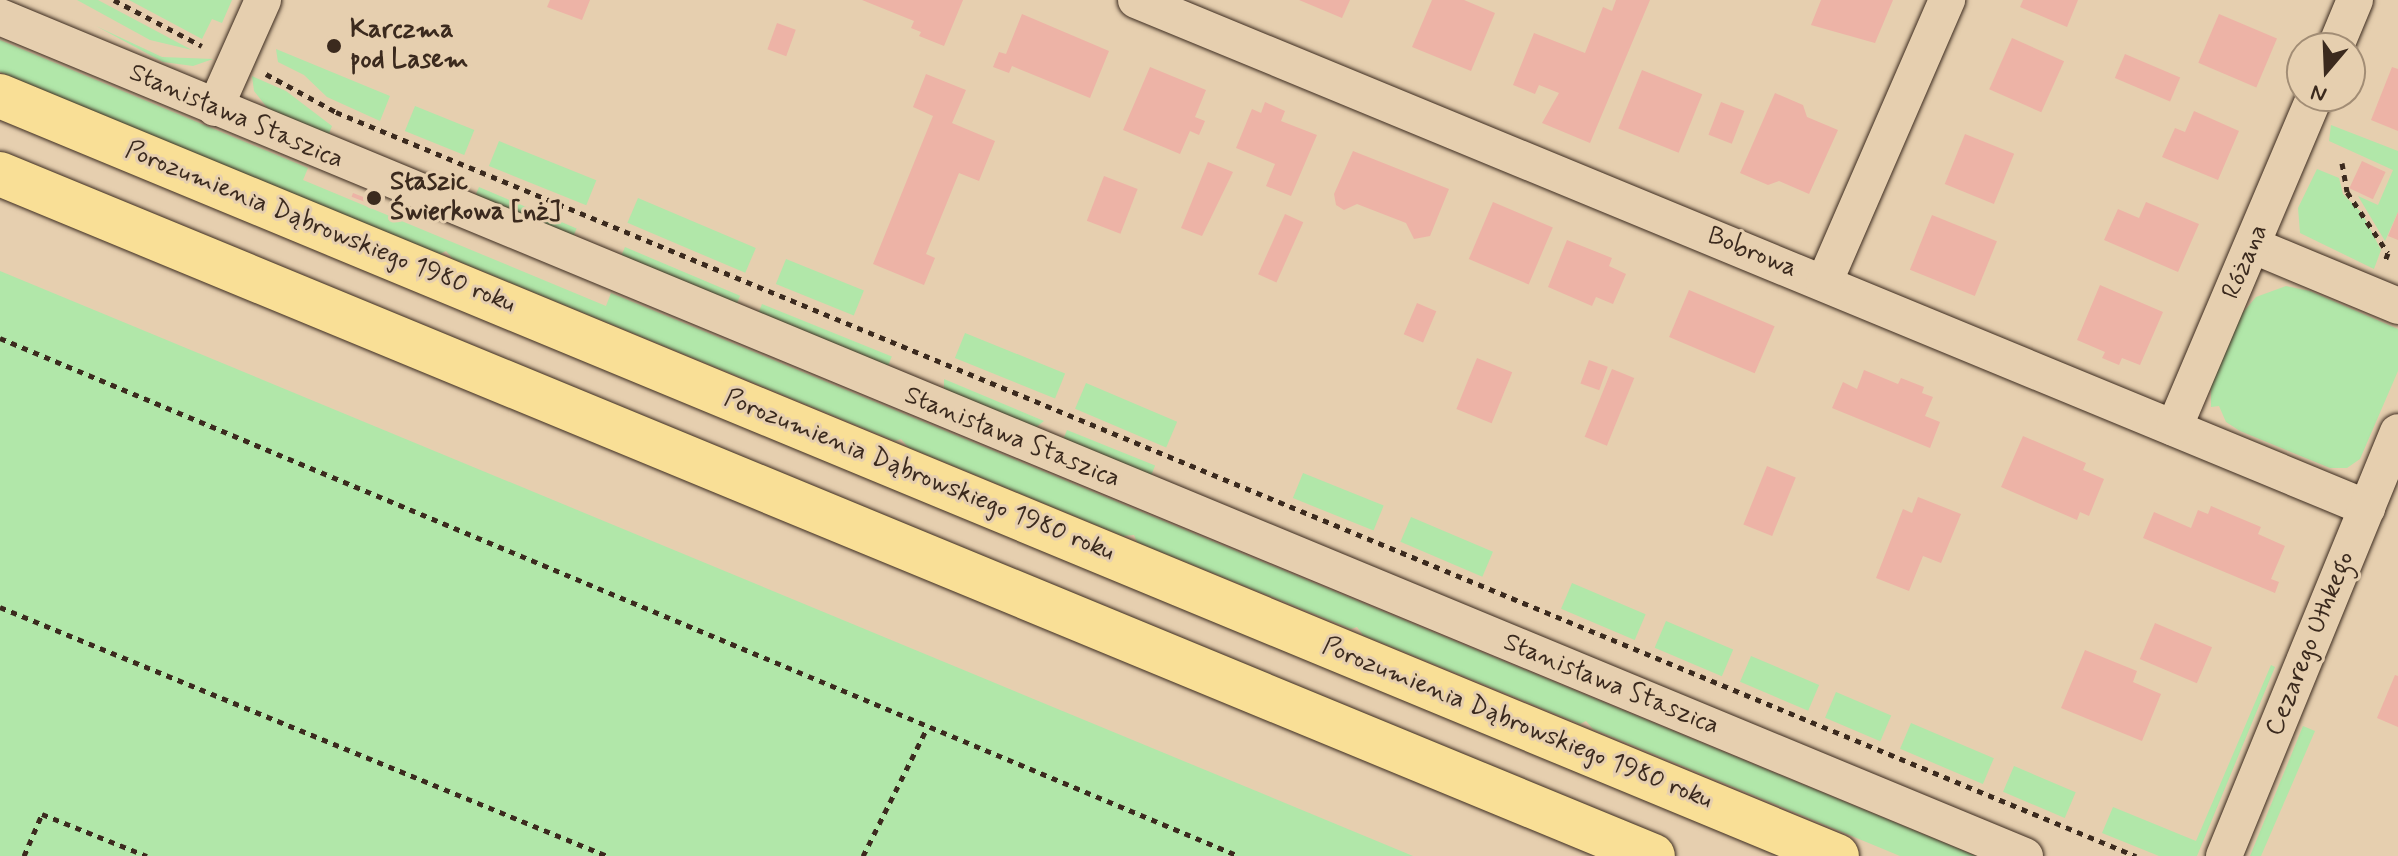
<!DOCTYPE html>
<meta charset="utf-8">
<style>
body{margin:0}
#map{position:relative;width:2398px;height:856px;overflow:hidden;background:#e6cfaf;font-family:Mynerve,sans-serif}
div>[style]{position:absolute}
.green>*{inset:0;background:#b1e7a9;transform-origin:0 0}
.building>*{inset:0;background:#edb3a6;transform-origin:0 0}
.path>*{height:5px;margin-top:-2.5px;transform-origin:0;background:repeating-linear-gradient(90deg,#3b2a1e 0 6px,transparent 0 12px)}
.roads{filter:drop-shadow(0 0 2px #3b2a1e) drop-shadow(0 0 2px #3b2a1e)}
.minor>*{height:36px;margin:-18px;padding:0 18px;transform-origin:18px;border-radius:18px;background:#e6cfaf}
.major>*{height:44px;margin:-22px;padding:0 22px;transform-origin:22px;border-radius:22px;background:#f9df96}
.dots>*{width:22px;height:22px;translate:-50% -50%;box-sizing:border-box;border:4px solid #e6cfaf;border-radius:50%}
span{translate:-50% -50%;white-space:nowrap;text-align:center;line-height:1.15;-webkit-text-stroke:6px #e6cfaf;paint-order:stroke}
.poi-label{font-size:26px;color:#3b2a1e;font-weight:700}
.left{translate:0 -50%;text-align:left}
.street-label{font-size:26px;color:#3b2a1e}
.north{position:absolute;left:2286px;top:32px;width:80px;height:80px;box-sizing:border-box;background:#e6cfaf;border:2px solid #a28d75;border-radius:50%;rotate:199deg;font-size:22px;font-weight:700;line-height:32px;text-align:center;color:#3b2a1e}
.north::after{content:'';display:block;margin:auto;width:28px;height:36px;background:#3b2a1e;clip-path:polygon(50% 0,100% 100%,50% 72%,0 100%)}
</style>
<div id="map">
<div class="green">
<i style="clip-path:polygon(77px 0,98px 0,192px 50px,150px 40px)"></i>
<i style="clip-path:polygon(129px 0,232px 0,222px 23px,212px 19px,202px 39px)"></i>
<i style="clip-path:polygon(96px 26px,162px 57px,213px 59px,193px 66px,163px 62px)"></i>
<i style="clip-path:polygon(0 40px,308px 168px,303px 180px,606px 306px,611px 293px,1976px 856px,1900px 856px,1593px 729px,1586px 721px,1580px 724px,1363px 635px,1357px 627px,1351px 629px,1137px 542px,1134px 535px,1123px 536px,908px 447px,901px 439px,895px 441px,453px 259px,446px 251px,440px 254px,224px 166px,0 72px)"></i>
<i style="clip-path:polygon(276px 49px,390px 96px,380px 121px,327px 97px,304px 75px,278px 62px)"></i>
<i style="clip-path:polygon(252px 76px,286px 91px,332px 126px,328px 136px,269px 110px,254px 91px)"></i>
<i style="left:415px;top:106px;width:64px;height:27px;rotate:22deg"></i>
<i style="clip-path:polygon(2331px 125px,2398px 151px,2398px 212px,2385px 241px,2358px 196px,2378px 205px,2393px 170px,2329px 141px)"></i>
<i style="left:499px;top:141px;width:105px;height:27px;rotate:22deg"></i>
<i style="clip-path:polygon(2317px 169px,2339px 178px,2343px 194px,2362px 213px,2381px 250px,2374px 269px,2300px 233px,2298px 208px)"></i>
<i style="left:479px;top:187px;width:106px;height:11px;rotate:23deg"></i>
<i style="left:638px;top:198px;width:128px;height:27px;rotate:23deg"></i>
<i style="left:625px;top:247px;width:125px;height:12px;rotate:23deg"></i>
<i style="left:786px;top:259px;width:84px;height:27px;rotate:22deg"></i>
<i style="clip-path:polygon(0 271px,1413px 856px,0 856px)"></i>
<i style="clip-path:polygon(2286px 286px,2310px 291px,2398px 329px,2398px 371px,2360px 459px,2347px 468px,2330px 468px,2240px 431px,2226px 422px,2219px 406px,2211px 407px,2211px 385px,2240px 316px,2256px 297px)"></i>
<i style="left:762px;top:304px;width:140px;height:11px;rotate:22deg"></i>
<i style="left:965px;top:333px;width:108px;height:27px;rotate:22deg"></i>
<i style="clip-path:polygon(944px 379px,1044px 421px,1035px 428px,944px 391px)"></i>
<i style="left:1086px;top:383px;width:99px;height:28px;rotate:23deg"></i>
<i style="left:1067px;top:430px;width:95px;height:11px;rotate:22deg"></i>
<i style="left:1303px;top:473px;width:87px;height:27px;rotate:22deg"></i>
<i style="left:1411px;top:517px;width:89px;height:27px;rotate:23deg"></i>
<i style="left:1572px;top:583px;width:80px;height:28px;rotate:23deg"></i>
<i style="left:1666px;top:621px;width:73px;height:29px;rotate:23deg"></i>
<i style="left:1751px;top:656px;width:74px;height:28px;rotate:23deg"></i>
<i style="clip-path:polygon(2271px 665px,2275px 667px,2197px 856px,2159px 856px,2102px 833px,2113px 807px,2196px 841px)"></i>
<i style="left:1836px;top:692px;width:60px;height:28px;rotate:23deg"></i>
<i style="left:1911px;top:723px;width:90px;height:28px;rotate:23deg"></i>
<i style="clip-path:polygon(2303px 726px,2315px 731px,2261px 856px,2250px 856px)"></i>
<i style="left:2014px;top:766px;width:67px;height:28px;rotate:23deg"></i>
</div>
<div class="building">
<i style="clip-path:polygon(550px 0,590px 0,582px 20px,547px 7px)"></i>
<i style="clip-path:polygon(862px 0,963px 0,944px 46px,919px 36px,921px 32px,911px 28px,914px 21px)"></i>
<i style="clip-path:polygon(1299px 0,1350px 0,1342px 18px)"></i>
<i style="clip-path:polygon(1432px 0,1464px 0,1495px 13px,1471px 71px,1412px 47px)"></i>
<i style="clip-path:polygon(1616px 0,1650px 0,1590px 143px,1542px 123px,1559px 93px,1539px 85px,1535px 94px,1513px 85px,1534px 33px,1585px 53px,1603px 7px,1612px 11px)"></i>
<i style="clip-path:polygon(1821px 0,1893px 0,1875px 43px,1811px 25px)"></i>
<i style="clip-path:polygon(2023px 0,2078px 0,2067px 27px,2020px 7px)"></i>
<i style="clip-path:polygon(1022px 14px,1109px 51px,1090px 98px,1012px 66px,1009px 73px,993px 67px,999px 52px,1006px 54px)"></i>
<i style="left:2219px;top:14px;width:63px;height:53px;rotate:23deg"></i>
<i style="left:777px;top:23px;width:20px;height:28px;rotate:20deg"></i>
<i style="left:2012px;top:38px;width:57px;height:56px;rotate:24deg"></i>
<i style="left:2125px;top:54px;width:60px;height:26px;rotate:23deg"></i>
<i style="clip-path:polygon(1150px 67px,1206px 90px,1195px 117px,1205px 121px,1199px 135px,1190px 131px,1180px 154px,1123px 130px)"></i>
<i style="clip-path:polygon(2392px 67px,2398px 69px,2398px 131px,2371px 120px)"></i>
<i style="left:1642px;top:70px;width:65px;height:63px;rotate:22deg"></i>
<i style="clip-path:polygon(926px 74px,966px 90px,952px 123px,995px 141px,979px 181px,959px 173px,926px 254px,935px 258px,924px 285px,873px 264px,933px 116px,913px 107px)"></i>
<i style="clip-path:polygon(1775px 93px,1803px 105px,1807px 117px,1838px 130px,1809px 194px,1779px 181px,1768px 185px,1740px 173px)"></i>
<i style="clip-path:polygon(1265px 102px,1285px 111px,1281px 121px,1317px 135px,1291px 196px,1266px 186px,1275px 164px,1236px 148px,1252px 109px,1261px 113px)"></i>
<i style="left:1721px;top:102px;width:25px;height:35px;rotate:21deg"></i>
<i style="clip-path:polygon(2194px 111px,2239px 131px,2218px 180px,2162px 157px,2175px 128px,2185px 132px)"></i>
<i style="left:1965px;top:134px;width:53px;height:54px;rotate:22deg"></i>
<i style="clip-path:polygon(1353px 151px,1449px 189px,1430px 236px,1414px 239px,1406px 223px,1357px 204px,1344px 210px,1336px 205px,1334px 194px)"></i>
<i style="left:2362px;top:161px;width:26px;height:30px;rotate:25deg"></i>
<i style="clip-path:polygon(1208px 162px,1233px 172px,1202px 236px,1181px 228px)"></i>
<i style="left:1104px;top:176px;width:36px;height:48px;rotate:21deg"></i>
<i style="left:353px;top:193px;width:25px;height:4px;rotate:21deg"></i>
<i style="left:1493px;top:202px;width:65px;height:62px;rotate:23deg"></i>
<i style="clip-path:polygon(2146px 202px,2199px 224px,2178px 272px,2104px 240px,2118px 209px,2139px 218px)"></i>
<i style="clip-path:polygon(2398px 212px,2398px 240px,2388px 236px)"></i>
<i style="left:1285px;top:214px;width:20px;height:66px;rotate:24deg"></i>
<i style="left:1932px;top:215px;width:70px;height:59px;rotate:22deg"></i>
<i style="clip-path:polygon(1567px 240px,1612px 258px,1609px 266px,1626px 274px,1613px 304px,1596px 297px,1592px 306px,1548px 287px)"></i>
<i style="clip-path:polygon(2100px 285px,2163px 312px,2140px 365px,2122px 358px,2119px 365px,2102px 358px,2105px 352px,2077px 340px)"></i>
<i style="left:1689px;top:290px;width:93px;height:51px;rotate:23deg"></i>
<i style="left:1417px;top:303px;width:21px;height:34px;rotate:23deg"></i>
<i style="left:1477px;top:358px;width:38px;height:55px;rotate:22deg"></i>
<i style="left:1589px;top:360px;width:20px;height:25px;rotate:20deg"></i>
<i style="left:1612px;top:369px;width:24px;height:73px;rotate:22deg"></i>
<i style="clip-path:polygon(1864px 370px,1898px 384px,1901px 378px,1924px 387px,1922px 393px,1933px 397px,1925px 416px,1940px 422px,1930px 448px,1832px 408px,1843px 382px,1857px 389px)"></i>
<i style="clip-path:polygon(2023px 436px,2086px 463px,2083px 470px,2104px 479px,2089px 516px,2080px 512px,2077px 520px,2001px 487px)"></i>
<i style="left:1767px;top:466px;width:31px;height:63px;rotate:22deg"></i>
<i style="clip-path:polygon(1918px 497px,1961px 514px,1941px 563px,1923px 556px,1909px 591px,1876px 578px,1903px 509px,1912px 513px)"></i>
<i style="clip-path:polygon(2211px 506px,2261px 527px,2258px 534px,2285px 546px,2271px 579px,2279px 582px,2275px 593px,2143px 538px,2154px 512px,2191px 528px,2198px 510px,2208px 514px)"></i>
<i style="left:2155px;top:623px;width:62px;height:39px;rotate:23deg"></i>
<i style="clip-path:polygon(2085px 650px,2137px 671px,2133px 682px,2161px 694px,2142px 741px,2061px 708px)"></i>
<i style="clip-path:polygon(2395px 675px,2398px 676px,2398px 727px,2377px 718px)"></i>
</div>
<div class="path">
<i style="left:114px;top:0;width:99px;rotate:27.6deg"></i>
<i style="left:266px;top:74px;width:80px;rotate:28.5deg"></i>
<i style="left:336px;top:112px;width:1948px;rotate:22.46deg"></i>
<i style="left:2342px;top:163px;width:29px;rotate:80deg"></i>
<i style="left:2347px;top:192px;width:73px;rotate:56.1deg"></i>
<i style="left:2388px;top:253px;width:9px;rotate:111deg"></i>
<i style="left:0;top:338px;width:1343px;rotate:22.69deg"></i>
<i style="left:0;top:607px;width:656px;rotate:22.3deg"></i>
<i style="left:24px;top:856px;width:46px;rotate:-66.8deg"></i>
<i style="left:42px;top:814px;width:113px;rotate:21.8deg"></i>
<i style="left:863px;top:856px;width:143px;rotate:-63.4deg"></i>
</div>
<div class="roads">
<div class="minor">
<i style="left:1136px;top:0;width:1332px;rotate:22.42deg"></i>
<i style="left:0;top:17px;width:2192px;rotate:22.51deg"></i>
<i style="left:2335px;top:48px;width:52px;rotate:-67.4deg"></i>
<i style="left:215px;top:108px;width:118px;rotate:-66deg"></i>
<i style="left:2254px;top:246px;width:156px;rotate:22.6deg"></i>
<i style="left:1824px;top:283px;width:309px;rotate:-66.5deg"></i>
<i style="left:2174px;top:428px;width:361px;rotate:-67deg"></i>
<i style="left:2224px;top:856px;width:458px;rotate:-67.7deg"></i>
</div>
<div class="major">
<i style="left:0;top:96px;width:1988px;rotate:22.48deg"></i>
<i style="left:0;top:174px;width:1788px;rotate:22.42deg"></i>
</div>
</div>
<div class="dots">
<i style="left:334px;top:46px;background:#3b2a1e"></i>
<i style="left:374px;top:198px;background:#3b2a1e"></i>
</div>
<div class="poi-label">
<span class="left" style="left:350px;top:46px">Karczma<br>pod Lasem</span>
<span class="left" style="left:390px;top:198px">Staszic<br>Świerkowa [nż]</span>
</div>
<div class="street-label">
<span style="left:236px;top:117px;rotate:23deg">Stanisława Staszica</span>
<span style="left:320px;top:228px;rotate:22deg">Porozumienia Dąbrowskiego 1980 roku</span>
<span style="left:1752px;top:253px;rotate:22deg">Bobrowa</span>
<span style="left:2246px;top:262px;rotate:-67deg">Różana</span>
<span style="left:1012px;top:438px;rotate:22deg">Stanisława Staszica</span>
<span style="left:919px;top:476px;rotate:22deg">Porozumienia Dąbrowskiego 1980 roku</span>
<span style="left:2311px;top:644px;rotate:-68deg">Cezarego Uthkego</span>
<span style="left:1611px;top:685px;rotate:22deg">Stanisława Staszica</span>
<span style="left:1517px;top:724px;rotate:22deg">Porozumienia Dąbrowskiego 1980 roku</span>
</div>
<div class="north">N</div>
</div>
